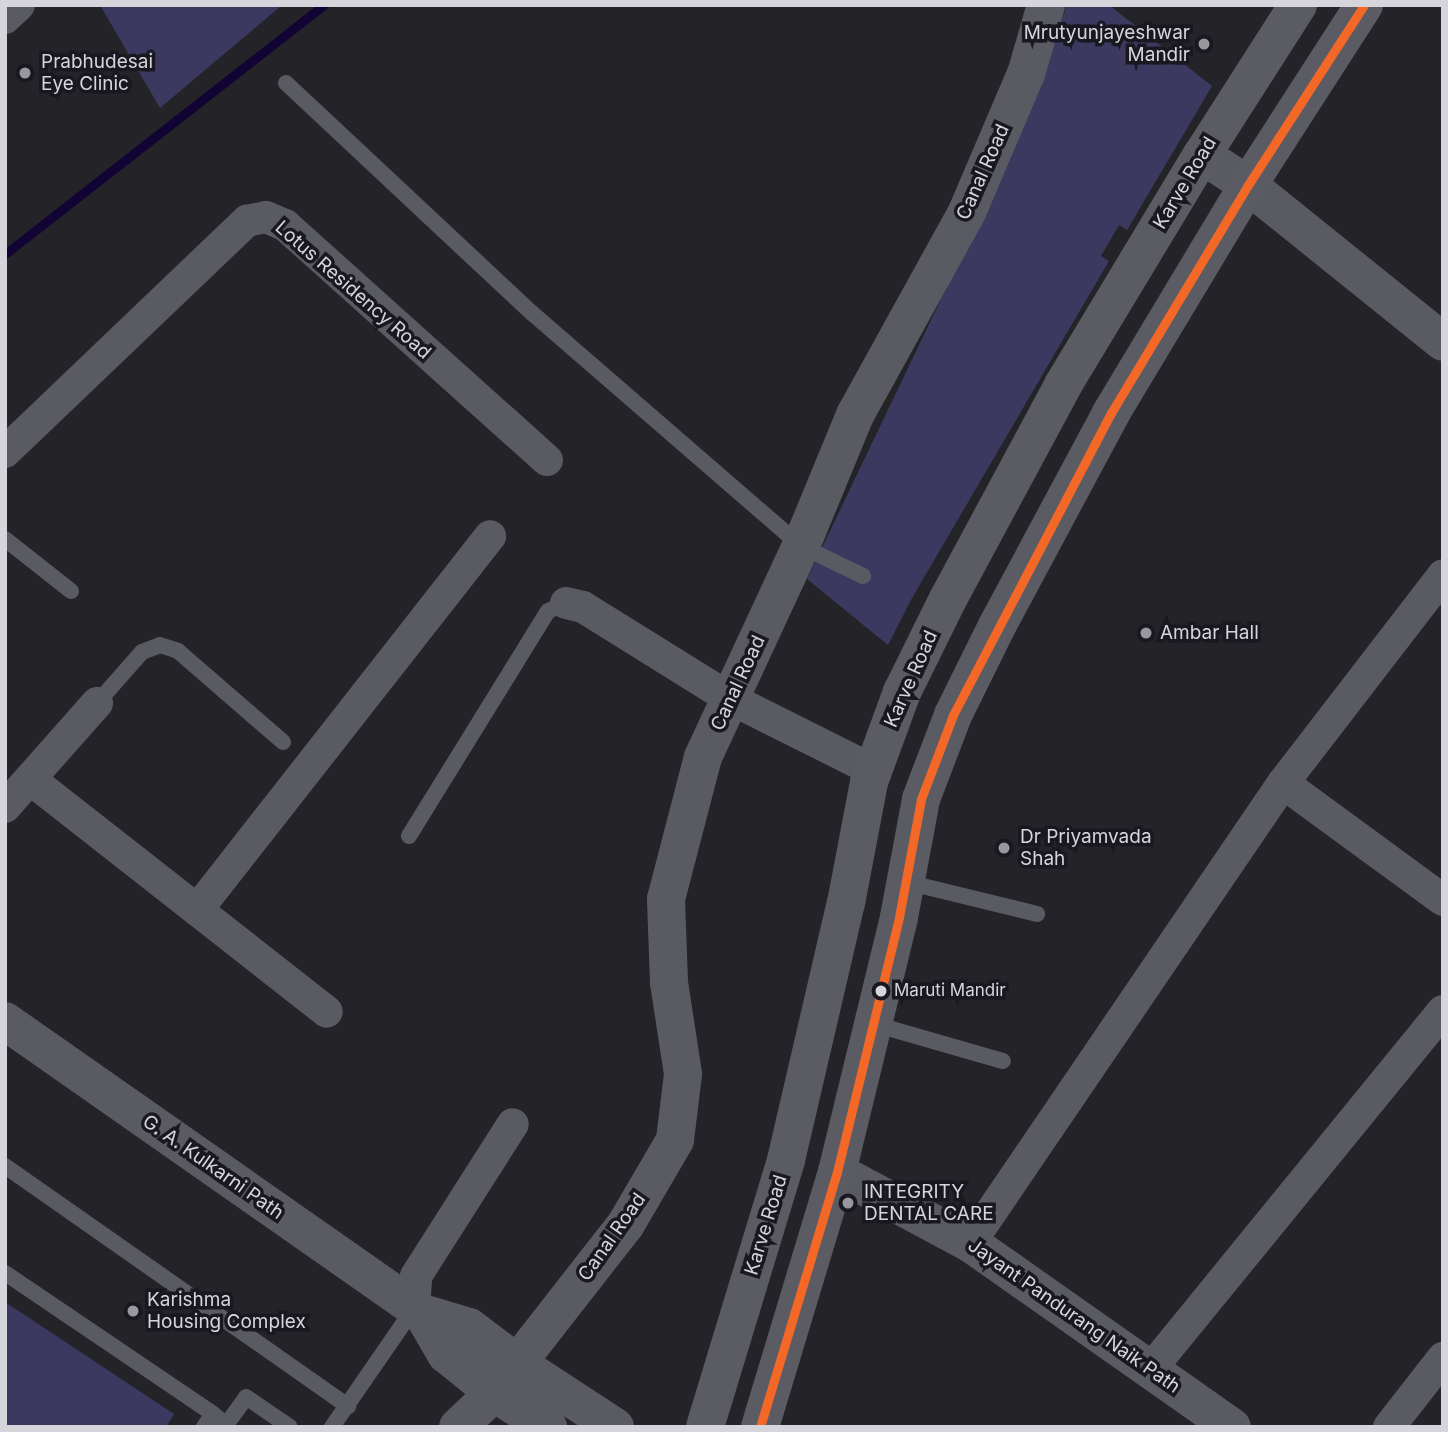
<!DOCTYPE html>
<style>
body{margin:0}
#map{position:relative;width:1448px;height:1432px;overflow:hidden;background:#242428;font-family:Inter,sans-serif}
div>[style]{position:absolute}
.green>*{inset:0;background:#3c3961}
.stream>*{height:9px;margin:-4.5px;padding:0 4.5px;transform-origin:4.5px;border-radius:4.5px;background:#110333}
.service>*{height:16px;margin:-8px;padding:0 8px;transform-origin:8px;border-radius:8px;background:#5a5a63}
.minor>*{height:32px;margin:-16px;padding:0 16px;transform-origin:16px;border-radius:16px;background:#5a5a63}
.tertiary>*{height:38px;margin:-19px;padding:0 19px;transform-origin:19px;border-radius:19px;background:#5a5a63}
.primary>*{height:38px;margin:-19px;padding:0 19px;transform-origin:19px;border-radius:19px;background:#5b5b64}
.bus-1>*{height:9px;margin:-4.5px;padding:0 4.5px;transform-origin:4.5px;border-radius:4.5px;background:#f36827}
.dots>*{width:19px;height:19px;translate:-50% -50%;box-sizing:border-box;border:4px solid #191821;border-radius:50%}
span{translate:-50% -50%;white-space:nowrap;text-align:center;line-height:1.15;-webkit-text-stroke:7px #191821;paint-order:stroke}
.bus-label{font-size:17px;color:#d5d5db}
.left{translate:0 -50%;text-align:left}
.poi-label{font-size:19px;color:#d5d5db}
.right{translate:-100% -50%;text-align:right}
.street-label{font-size:19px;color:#d5d5db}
.frame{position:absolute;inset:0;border:7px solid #d5d5db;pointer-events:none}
</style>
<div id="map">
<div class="green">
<i style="clip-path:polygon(100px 5px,282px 5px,160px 108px)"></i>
<i style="clip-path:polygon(1067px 5px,1109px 5px,1212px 86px,1127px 230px,1119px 225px,1101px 256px,1109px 261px,912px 598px,888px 645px,807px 579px,1022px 130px)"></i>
<i style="clip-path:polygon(5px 1302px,174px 1414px,166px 1427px,5px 1427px)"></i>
</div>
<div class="stream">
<i style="left:5px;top:254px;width:405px;rotate:-38deg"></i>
</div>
<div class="service">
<i style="left:286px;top:83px;width:337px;rotate:43.1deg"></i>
<i style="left:532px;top:313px;width:356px;rotate:40.9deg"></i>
<i style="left:801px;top:546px;width:69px;rotate:25.8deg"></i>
<i style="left:5px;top:539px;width:84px;rotate:38.2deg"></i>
<i style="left:97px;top:703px;width:68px;rotate:-48.6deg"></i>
<i style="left:142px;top:652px;width:19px;rotate:-21deg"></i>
<i style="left:160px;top:645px;width:19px;rotate:18deg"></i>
<i style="left:178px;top:651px;width:139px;rotate:40.9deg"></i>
<i style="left:409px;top:836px;width:264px;rotate:-58.3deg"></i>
<i style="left:548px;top:611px;width:20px;rotate:-24deg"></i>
<i style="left:906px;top:882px;width:135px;rotate:13.7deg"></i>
<i style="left:874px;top:1024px;width:134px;rotate:16deg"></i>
<i style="left:5px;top:1166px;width:419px;rotate:35deg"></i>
<i style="left:5px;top:1273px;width:251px;rotate:34.1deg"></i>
<i style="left:213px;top:1414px;width:16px;rotate:125deg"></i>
<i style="left:213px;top:1414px;width:17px;rotate:40deg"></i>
<i style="left:226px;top:1425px;width:34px;rotate:-54deg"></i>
<i style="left:246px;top:1397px;width:53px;rotate:34.3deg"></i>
<i style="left:332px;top:1427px;width:145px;rotate:-55.4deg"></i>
</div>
<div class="minor">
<i style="left:5px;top:18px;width:19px;rotate:-43deg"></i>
<i style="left:5px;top:452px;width:335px;rotate:-43.7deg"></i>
<i style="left:247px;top:221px;width:19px;rotate:-12deg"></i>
<i style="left:266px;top:217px;width:21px;rotate:23deg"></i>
<i style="left:285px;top:225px;width:352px;rotate:41.9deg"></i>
<i style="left:566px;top:603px;width:17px;rotate:13deg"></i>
<i style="left:583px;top:607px;width:174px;rotate:31.9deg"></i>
<i style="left:731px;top:699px;width:159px;rotate:26.6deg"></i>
<i style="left:30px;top:779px;width:377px;rotate:38.1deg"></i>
<i style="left:1283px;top:783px;width:198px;rotate:36.2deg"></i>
<i style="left:5px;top:807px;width:139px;rotate:-48.5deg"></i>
<i style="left:197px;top:910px;width:475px;rotate:-51.9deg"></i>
<i style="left:970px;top:1243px;width:556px;rotate:-55.77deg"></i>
<i style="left:1283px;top:783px;width:262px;rotate:-52.4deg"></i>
<i style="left:414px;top:1308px;width:32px;rotate:-86deg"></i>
<i style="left:416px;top:1276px;width:180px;rotate:-57.5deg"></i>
<i style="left:1150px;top:1370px;width:463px;rotate:-50.8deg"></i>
<i style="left:1389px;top:1427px;width:88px;rotate:-52deg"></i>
</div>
<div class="tertiary">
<i style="left:1202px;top:155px;width:55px;rotate:33.1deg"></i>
<i style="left:1248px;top:185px;width:250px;rotate:38.8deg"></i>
<i style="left:5px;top:1021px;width:509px;rotate:35deg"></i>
<i style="left:422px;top:1313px;width:49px;rotate:16.6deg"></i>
<i style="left:469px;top:1327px;width:60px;rotate:36.9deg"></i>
<i style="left:517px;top:1363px;width:117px;rotate:33.1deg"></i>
<i style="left:837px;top:1172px;width:151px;rotate:28.1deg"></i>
<i style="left:970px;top:1243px;width:320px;rotate:35.1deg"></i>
<i style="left:422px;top:1313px;width:48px;rotate:59.7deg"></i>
<i style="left:446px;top:1354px;width:62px;rotate:39.1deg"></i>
<i style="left:494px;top:1393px;width:64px;rotate:32.2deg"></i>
<i style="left:458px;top:1427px;width:50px;rotate:-43.4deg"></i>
<i style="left:494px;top:1393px;width:214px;rotate:-52deg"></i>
<i style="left:626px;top:1224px;width:97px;rotate:-59.7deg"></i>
<i style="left:675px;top:1140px;width:66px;rotate:-83.1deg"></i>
<i style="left:683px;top:1074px;width:93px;rotate:-98.7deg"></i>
<i style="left:669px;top:982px;width:83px;rotate:-92.1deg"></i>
<i style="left:666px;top:899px;width:147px;rotate:-75.4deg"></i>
<i style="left:703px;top:757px;width:233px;rotate:-65.1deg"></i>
<i style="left:801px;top:546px;width:142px;rotate:-67.6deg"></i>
<i style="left:855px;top:415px;width:232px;rotate:-61.1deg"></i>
<i style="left:967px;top:212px;width:150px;rotate:-66.9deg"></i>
<i style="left:1026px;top:74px;width:72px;rotate:-73.8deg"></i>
</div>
<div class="primary">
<i style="left:705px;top:1427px;width:279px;rotate:-73.1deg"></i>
<i style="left:786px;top:1160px;width:264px;rotate:-76.9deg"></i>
<i style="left:846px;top:903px;width:123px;rotate:-79.2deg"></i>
<i style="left:869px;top:782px;width:96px;rotate:-69.9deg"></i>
<i style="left:902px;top:692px;width:104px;rotate:-63.7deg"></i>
<i style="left:948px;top:599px;width:243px;rotate:-61.7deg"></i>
<i style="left:1063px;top:385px;width:269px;rotate:-58.9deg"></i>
<i style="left:1202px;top:155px;width:178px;rotate:-57.4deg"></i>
<i style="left:760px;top:1427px;width:266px;rotate:-73.2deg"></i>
<i style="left:837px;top:1172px;width:262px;rotate:-76.3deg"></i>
<i style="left:899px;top:917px;width:120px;rotate:-79.4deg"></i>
<i style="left:921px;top:799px;width:90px;rotate:-69.1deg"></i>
<i style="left:953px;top:715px;width:99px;rotate:-63.7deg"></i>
<i style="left:997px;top:626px;width:242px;rotate:-61.8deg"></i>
<i style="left:1111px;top:413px;width:266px;rotate:-59deg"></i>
<i style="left:1248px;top:185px;width:214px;rotate:-57.2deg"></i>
</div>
<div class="bus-1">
<i style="left:760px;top:1427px;width:266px;rotate:-73.2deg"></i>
<i style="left:837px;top:1172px;width:262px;rotate:-76.3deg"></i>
<i style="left:899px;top:917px;width:120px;rotate:-79.4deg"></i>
<i style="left:921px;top:799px;width:90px;rotate:-69.1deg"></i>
<i style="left:953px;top:715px;width:341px;rotate:-62.4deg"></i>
<i style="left:1111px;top:413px;width:266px;rotate:-59deg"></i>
<i style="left:1248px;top:185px;width:214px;rotate:-57.2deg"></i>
</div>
<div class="dots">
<i style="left:1204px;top:44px;background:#97979c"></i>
<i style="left:25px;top:73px;background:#97979c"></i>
<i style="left:1146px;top:633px;background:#97979c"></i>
<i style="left:1004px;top:848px;background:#97979c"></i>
<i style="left:881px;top:991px;background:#d5d5db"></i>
<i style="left:848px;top:1203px;background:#97979c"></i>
<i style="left:133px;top:1311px;background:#97979c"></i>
</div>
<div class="bus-label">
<span class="left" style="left:894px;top:991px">Maruti Mandir</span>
</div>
<div class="poi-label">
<span class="right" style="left:1190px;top:44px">Mrutyunjayeshwar<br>Mandir</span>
<span class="left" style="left:41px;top:73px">Prabhudesai<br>Eye Clinic</span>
<span class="left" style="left:1160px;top:633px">Ambar Hall</span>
<span class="left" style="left:1020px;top:848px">Dr Priyamvada<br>Shah</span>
<span class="left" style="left:864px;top:1203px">INTEGRITY<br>DENTAL CARE</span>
<span class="left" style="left:147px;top:1311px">Karishma<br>Housing Complex</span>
</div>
<div class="street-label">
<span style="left:983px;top:172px;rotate:-66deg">Canal Road</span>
<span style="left:1185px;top:183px;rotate:-59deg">Karve Road</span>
<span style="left:353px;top:290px;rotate:41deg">Lotus Residency Road</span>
<span style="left:911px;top:679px;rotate:-66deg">Karve Road</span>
<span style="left:738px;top:683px;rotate:-65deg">Canal Road</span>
<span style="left:213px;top:1167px;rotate:35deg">G. A. Kulkarni Path</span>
<span style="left:766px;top:1225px;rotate:-73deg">Karve Road</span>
<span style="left:612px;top:1237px;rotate:-55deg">Canal Road</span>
<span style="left:1074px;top:1316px;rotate:35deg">Jayant Pandurang Naik Path</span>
</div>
<div class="frame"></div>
</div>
